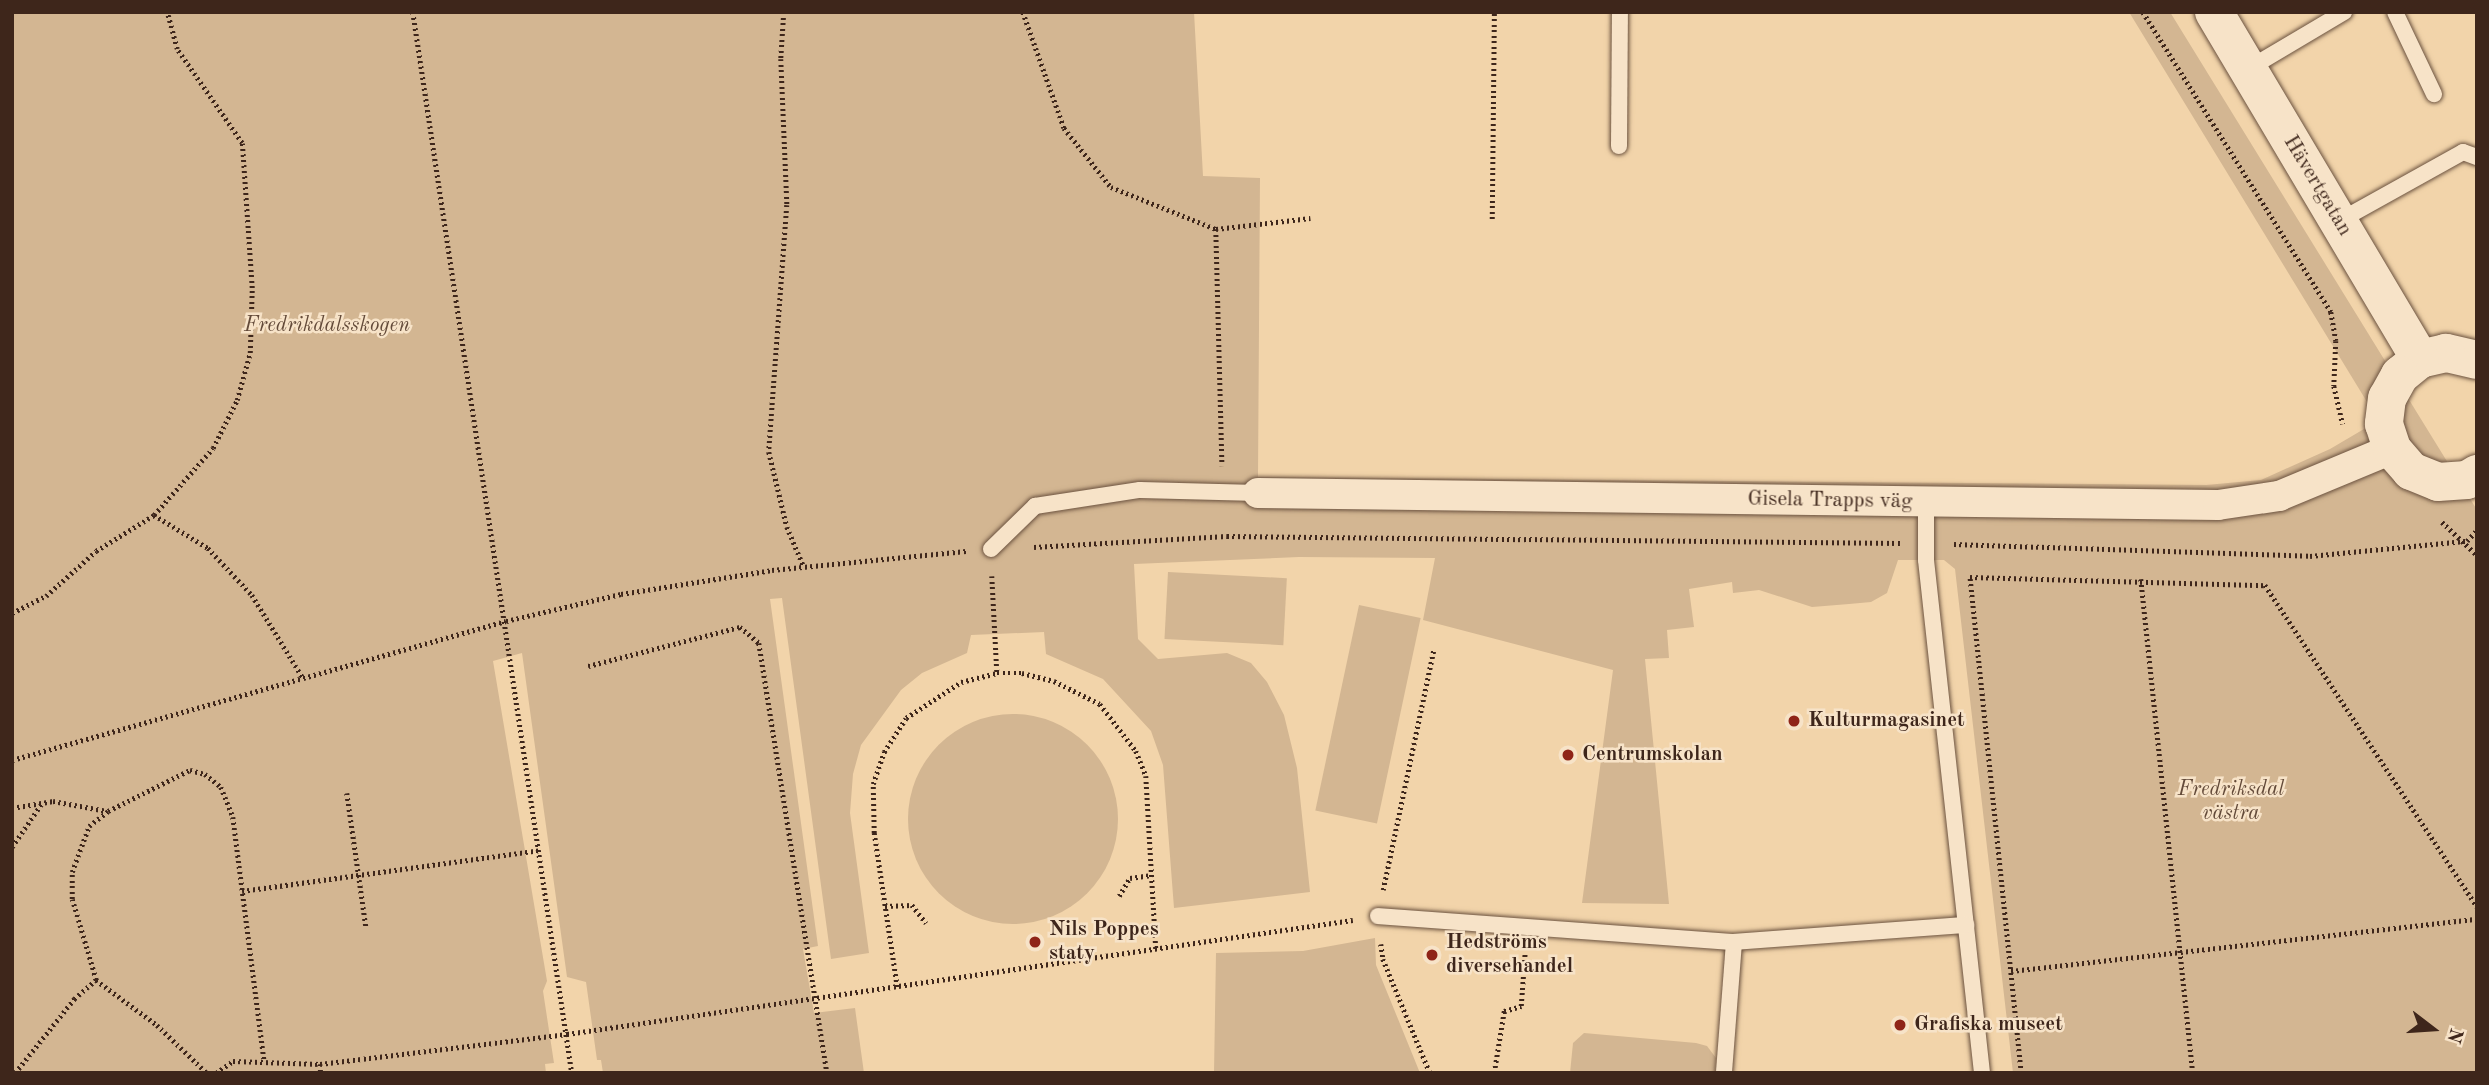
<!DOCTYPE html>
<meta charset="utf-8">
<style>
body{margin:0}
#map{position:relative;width:2489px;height:1085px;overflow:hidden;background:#f2d4aa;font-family:"Old Standard TT",serif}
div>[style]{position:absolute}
.green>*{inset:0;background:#d3b692;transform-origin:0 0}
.round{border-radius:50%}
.path>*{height:4.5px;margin-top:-2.25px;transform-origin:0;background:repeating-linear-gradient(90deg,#3e261b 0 2px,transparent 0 5.5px)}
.roads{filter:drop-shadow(0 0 2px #6b523f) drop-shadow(0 0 2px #6b523f)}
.lane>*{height:16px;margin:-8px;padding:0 8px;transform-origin:8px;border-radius:8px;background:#f7e3c8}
.street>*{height:30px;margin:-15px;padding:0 15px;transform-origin:15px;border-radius:15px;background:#f7e3c8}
.secondary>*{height:38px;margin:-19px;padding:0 19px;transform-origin:19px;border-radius:19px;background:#f7e3c8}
.dots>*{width:19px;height:19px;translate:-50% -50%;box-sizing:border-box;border:4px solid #f7e3c8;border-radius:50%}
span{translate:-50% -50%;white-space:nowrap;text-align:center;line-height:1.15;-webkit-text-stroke:5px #f7e3c8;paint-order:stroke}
.street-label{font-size:21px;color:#3e261b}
.park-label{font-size:21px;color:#634a39;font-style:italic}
.poi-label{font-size:21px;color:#3e261b;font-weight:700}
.left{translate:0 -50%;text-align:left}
.frame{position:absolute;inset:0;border:14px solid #3e261b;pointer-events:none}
.north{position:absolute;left:2398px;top:994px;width:70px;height:70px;-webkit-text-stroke:5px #f7e3c8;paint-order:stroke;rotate:107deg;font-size:19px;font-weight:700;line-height:28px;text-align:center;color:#3e261b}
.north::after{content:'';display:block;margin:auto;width:24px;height:32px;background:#3e261b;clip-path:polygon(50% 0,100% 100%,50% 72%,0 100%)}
</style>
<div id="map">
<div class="green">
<i style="clip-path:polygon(12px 12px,1194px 12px,1203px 176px,1260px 178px,1258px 477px,2206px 485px,2261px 480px,2330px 449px,2364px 429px,2375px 415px,2129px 12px,2170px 12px,2477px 510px,2477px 1073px,2013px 1073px,1955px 569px,1944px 560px,1898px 560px,1887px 593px,1871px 602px,1849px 604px,1812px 607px,1759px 590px,1733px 593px,1732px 582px,1689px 589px,1694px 627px,1667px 630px,1669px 658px,1645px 659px,1669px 904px,1582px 903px,1613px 670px,1423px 620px,1435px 558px,1299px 557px,1134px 564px,1138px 639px,1158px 659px,1227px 653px,1251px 663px,1267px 682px,1284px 715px,1297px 768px,1310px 892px,1174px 908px,1163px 765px,1151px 731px,1103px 679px,1046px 654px,1044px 632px,971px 635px,967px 653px,922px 673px,901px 690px,861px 745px,853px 774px,850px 813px,869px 953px,831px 959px,782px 598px,770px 599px,818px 946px,803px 949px,814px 1013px,855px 1008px,864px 1073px,603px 1073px,601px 1060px,597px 1060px,586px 982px,567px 977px,522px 653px,493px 661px,547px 981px,543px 991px,554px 1063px,545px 1064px,546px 1073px,12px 1073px)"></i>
<i style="left:1168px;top:572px;width:119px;height:67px;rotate:3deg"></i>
<i style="left:1359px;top:605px;width:63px;height:210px;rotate:12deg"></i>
<i class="round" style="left:908px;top:714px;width:210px;height:210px"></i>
<i style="clip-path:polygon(1375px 938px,1376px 965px,1420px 1073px,1214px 1073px,1216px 953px,1303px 951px)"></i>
<i style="clip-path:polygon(1584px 1033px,1696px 1043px,1707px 1046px,1716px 1058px,1715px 1073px,1570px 1073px,1573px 1043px)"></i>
</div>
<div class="path">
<i style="left:413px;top:12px;width:1073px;rotate:81.48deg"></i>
<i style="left:784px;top:12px;width:47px;rotate:93.7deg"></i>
<i style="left:781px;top:59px;width:146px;rotate:87.6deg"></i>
<i style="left:787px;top:205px;width:248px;rotate:94.2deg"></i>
<i style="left:769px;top:452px;width:77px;rotate:76.5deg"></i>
<i style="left:787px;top:527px;width:43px;rotate:67deg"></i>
<i style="left:1023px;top:12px;width:123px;rotate:70.5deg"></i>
<i style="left:1064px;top:128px;width:75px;rotate:51.5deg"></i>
<i style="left:1111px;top:187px;width:113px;rotate:21.8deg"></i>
<i style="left:1216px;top:229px;width:95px;rotate:-6.7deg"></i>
<i style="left:2143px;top:12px;width:354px;rotate:57.9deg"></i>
<i style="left:2331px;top:312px;width:29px;rotate:80deg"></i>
<i style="left:2336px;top:341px;width:45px;rotate:92.5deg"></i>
<i style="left:2334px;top:386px;width:39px;rotate:77deg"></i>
<i style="left:1492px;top:219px;width:207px;rotate:-89.4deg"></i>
<i style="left:1216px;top:229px;width:237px;rotate:88.5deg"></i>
<i style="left:154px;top:515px;width:63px;rotate:31.4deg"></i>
<i style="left:208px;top:548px;width:64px;rotate:46.9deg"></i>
<i style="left:252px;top:595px;width:97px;rotate:58.4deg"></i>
<i style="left:2442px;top:522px;width:48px;rotate:43.3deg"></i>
<i style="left:1954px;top:544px;width:356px;rotate:1.9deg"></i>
<i style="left:2310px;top:556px;width:158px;rotate:-5.5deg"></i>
<i style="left:2467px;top:541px;width:15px;rotate:-48deg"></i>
<i style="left:1034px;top:547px;width:193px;rotate:-3.3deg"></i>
<i style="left:1227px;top:536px;width:673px;rotate:0.6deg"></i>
<i style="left:992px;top:576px;width:97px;rotate:87deg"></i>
<i style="left:2141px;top:579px;width:497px;rotate:84deg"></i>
<i style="left:12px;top:613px;width:38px;rotate:-27deg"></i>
<i style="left:46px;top:596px;width:67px;rotate:-42deg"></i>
<i style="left:96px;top:551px;width:68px;rotate:-31.8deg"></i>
<i style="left:154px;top:515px;width:89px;rotate:-48.6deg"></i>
<i style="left:213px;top:448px;width:54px;rotate:-63.4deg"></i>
<i style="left:237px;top:400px;width:49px;rotate:-74.5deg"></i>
<i style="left:250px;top:353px;width:65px;rotate:-88.2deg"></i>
<i style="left:252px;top:288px;width:145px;rotate:-93.9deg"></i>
<i style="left:242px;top:143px;width:114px;rotate:-124.7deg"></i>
<i style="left:177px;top:49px;width:38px;rotate:-105deg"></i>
<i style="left:588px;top:666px;width:157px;rotate:-14.4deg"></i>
<i style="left:740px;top:627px;width:25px;rotate:40deg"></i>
<i style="left:759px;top:643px;width:435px;rotate:81deg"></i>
<i style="left:12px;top:760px;width:513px;rotate:-15.72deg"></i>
<i style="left:506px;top:621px;width:118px;rotate:-13.2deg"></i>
<i style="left:621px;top:594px;width:153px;rotate:-9deg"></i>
<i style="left:772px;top:570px;width:195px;rotate:-5.6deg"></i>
<i style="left:347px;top:793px;width:135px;rotate:81.9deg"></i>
<i style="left:12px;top:808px;width:42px;rotate:-9.7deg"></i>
<i style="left:53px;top:801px;width:55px;rotate:10.5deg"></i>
<i style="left:12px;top:847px;width:53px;rotate:-55.7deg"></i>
<i style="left:1383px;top:890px;width:247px;rotate:-78.1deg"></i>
<i style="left:242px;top:891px;width:301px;rotate:-7.8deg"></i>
<i style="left:1119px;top:896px;width:21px;rotate:-59deg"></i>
<i style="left:1130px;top:878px;width:22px;rotate:-8deg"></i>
<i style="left:885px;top:906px;width:27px;rotate:-2deg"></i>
<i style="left:912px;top:905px;width:23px;rotate:52deg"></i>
<i style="left:1381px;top:944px;width:15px;rotate:82deg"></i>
<i style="left:1383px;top:959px;width:123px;rotate:67.6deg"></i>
<i style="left:2011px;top:971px;width:469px;rotate:-6.4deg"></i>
<i style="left:96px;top:980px;width:84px;rotate:-106.5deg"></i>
<i style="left:72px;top:899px;width:27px;rotate:-90deg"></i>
<i style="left:72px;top:872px;width:49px;rotate:-69.7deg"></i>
<i style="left:89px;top:826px;width:24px;rotate:-38deg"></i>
<i style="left:108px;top:811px;width:92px;rotate:-26.6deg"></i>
<i style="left:190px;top:770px;width:16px;rotate:15deg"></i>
<i style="left:205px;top:774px;width:21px;rotate:39deg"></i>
<i style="left:221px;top:787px;width:32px;rotate:68deg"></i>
<i style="left:233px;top:817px;width:244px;rotate:82.7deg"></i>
<i style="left:897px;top:987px;width:156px;rotate:-98.5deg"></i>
<i style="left:874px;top:833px;width:49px;rotate:-91.2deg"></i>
<i style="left:873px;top:784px;width:34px;rotate:-71deg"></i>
<i style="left:884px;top:752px;width:40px;rotate:-57.1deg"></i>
<i style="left:906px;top:718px;width:66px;rotate:-33.2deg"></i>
<i style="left:961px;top:682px;width:37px;rotate:-14deg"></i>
<i style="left:997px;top:673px;width:25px"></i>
<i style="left:1022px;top:673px;width:33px;rotate:14deg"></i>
<i style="left:1054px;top:681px;width:51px;rotate:26.6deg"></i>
<i style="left:1100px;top:704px;width:59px;rotate:52.5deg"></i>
<i style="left:1136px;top:751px;width:27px;rotate:68deg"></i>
<i style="left:1146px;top:776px;width:174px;rotate:86.7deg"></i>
<i style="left:320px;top:1064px;width:9px;rotate:84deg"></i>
<i style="left:15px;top:1073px;width:95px;rotate:-51.4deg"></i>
<i style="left:74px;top:999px;width:29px;rotate:-41deg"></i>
<i style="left:96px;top:980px;width:76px;rotate:36.4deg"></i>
<i style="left:157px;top:1025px;width:69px;rotate:43.8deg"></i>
<i style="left:216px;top:1073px;width:21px;rotate:-35deg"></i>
<i style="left:233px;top:1061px;width:87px;rotate:2deg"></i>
<i style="left:320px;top:1064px;width:249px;rotate:-6.9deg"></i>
<i style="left:567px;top:1034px;width:794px;rotate:-8.25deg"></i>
<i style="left:1494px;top:1073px;width:63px;rotate:-80.8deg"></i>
<i style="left:1504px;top:1011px;width:18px;rotate:-16deg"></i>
<i style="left:1521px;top:1006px;width:54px;rotate:-85.8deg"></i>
<i style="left:2021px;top:1073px;width:499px;rotate:-95.9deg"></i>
<i style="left:1970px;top:577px;width:295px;rotate:1.6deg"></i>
<i style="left:2265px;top:585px;width:386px;rotate:56.6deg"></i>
</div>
<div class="roads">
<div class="lane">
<i style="left:2395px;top:12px;width:91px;rotate:64.6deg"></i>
<i style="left:2248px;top:69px;width:112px;rotate:-30.7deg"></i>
<i style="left:1619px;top:146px;width:134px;rotate:-89.6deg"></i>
<i style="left:2339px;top:221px;width:142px;rotate:-29.1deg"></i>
<i style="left:2463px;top:152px;width:15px;rotate:20deg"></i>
<i style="left:1926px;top:502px;width:58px;rotate:90deg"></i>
<i style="left:1926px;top:560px;width:516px;rotate:83.77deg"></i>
<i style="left:991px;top:549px;width:62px;rotate:-44.3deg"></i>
<i style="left:1035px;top:506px;width:106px;rotate:-8.7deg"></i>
<i style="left:1140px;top:490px;width:118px;rotate:1.5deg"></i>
<i style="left:1378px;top:916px;width:357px;rotate:4.2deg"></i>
<i style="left:1734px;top:942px;width:131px;rotate:94.4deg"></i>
<i style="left:1734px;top:942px;width:233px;rotate:-4.2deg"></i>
</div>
<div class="street">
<i style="left:1258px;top:493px;width:960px;rotate:0.72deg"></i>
<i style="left:2218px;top:505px;width:62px;rotate:-8.4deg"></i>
<i style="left:2279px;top:496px;width:122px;rotate:-22.6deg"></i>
</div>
<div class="secondary">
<i style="left:2214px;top:12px;width:404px;rotate:59.3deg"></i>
<i style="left:2477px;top:360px;width:32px;rotate:-167deg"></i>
<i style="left:2446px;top:353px;width:27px;rotate:167deg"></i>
<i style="left:2420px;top:359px;width:26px;rotate:141deg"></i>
<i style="left:2400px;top:375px;width:26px;rotate:119deg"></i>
<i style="left:2387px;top:398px;width:26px;rotate:97deg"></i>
<i style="left:2384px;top:424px;width:26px;rotate:72deg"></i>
<i style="left:2392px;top:449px;width:29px;rotate:49deg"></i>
<i style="left:2411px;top:471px;width:29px;rotate:22deg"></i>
<i style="left:2438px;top:482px;width:29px;rotate:-4deg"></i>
<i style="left:2467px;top:480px;width:12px;rotate:-31deg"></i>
</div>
</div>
<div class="dots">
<i style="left:1794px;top:721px;background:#8f2418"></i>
<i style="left:1568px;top:755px;background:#8f2418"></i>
<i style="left:1035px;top:942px;background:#8f2418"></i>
<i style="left:1432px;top:955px;background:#8f2418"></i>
<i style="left:1900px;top:1025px;background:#8f2418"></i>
</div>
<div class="street-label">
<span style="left:2317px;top:186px;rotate:59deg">Hävertgatan</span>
<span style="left:1830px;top:501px;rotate:1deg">Gisela Trapps väg</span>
</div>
<div class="park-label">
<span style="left:327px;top:326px">Fredrikdalsskogen</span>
<span style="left:2231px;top:802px">Fredriksdal<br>västra</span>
</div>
<div class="poi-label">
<span class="left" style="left:1808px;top:721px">Kulturmagasinet</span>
<span class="left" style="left:1582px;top:755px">Centrumskolan</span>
<span class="left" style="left:1049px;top:942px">Nils Poppes<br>staty</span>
<span class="left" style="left:1446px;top:955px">Hedströms<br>diversehandel</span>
<span class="left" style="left:1914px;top:1025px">Grafiska museet</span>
</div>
<div class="frame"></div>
<div class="north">N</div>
</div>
